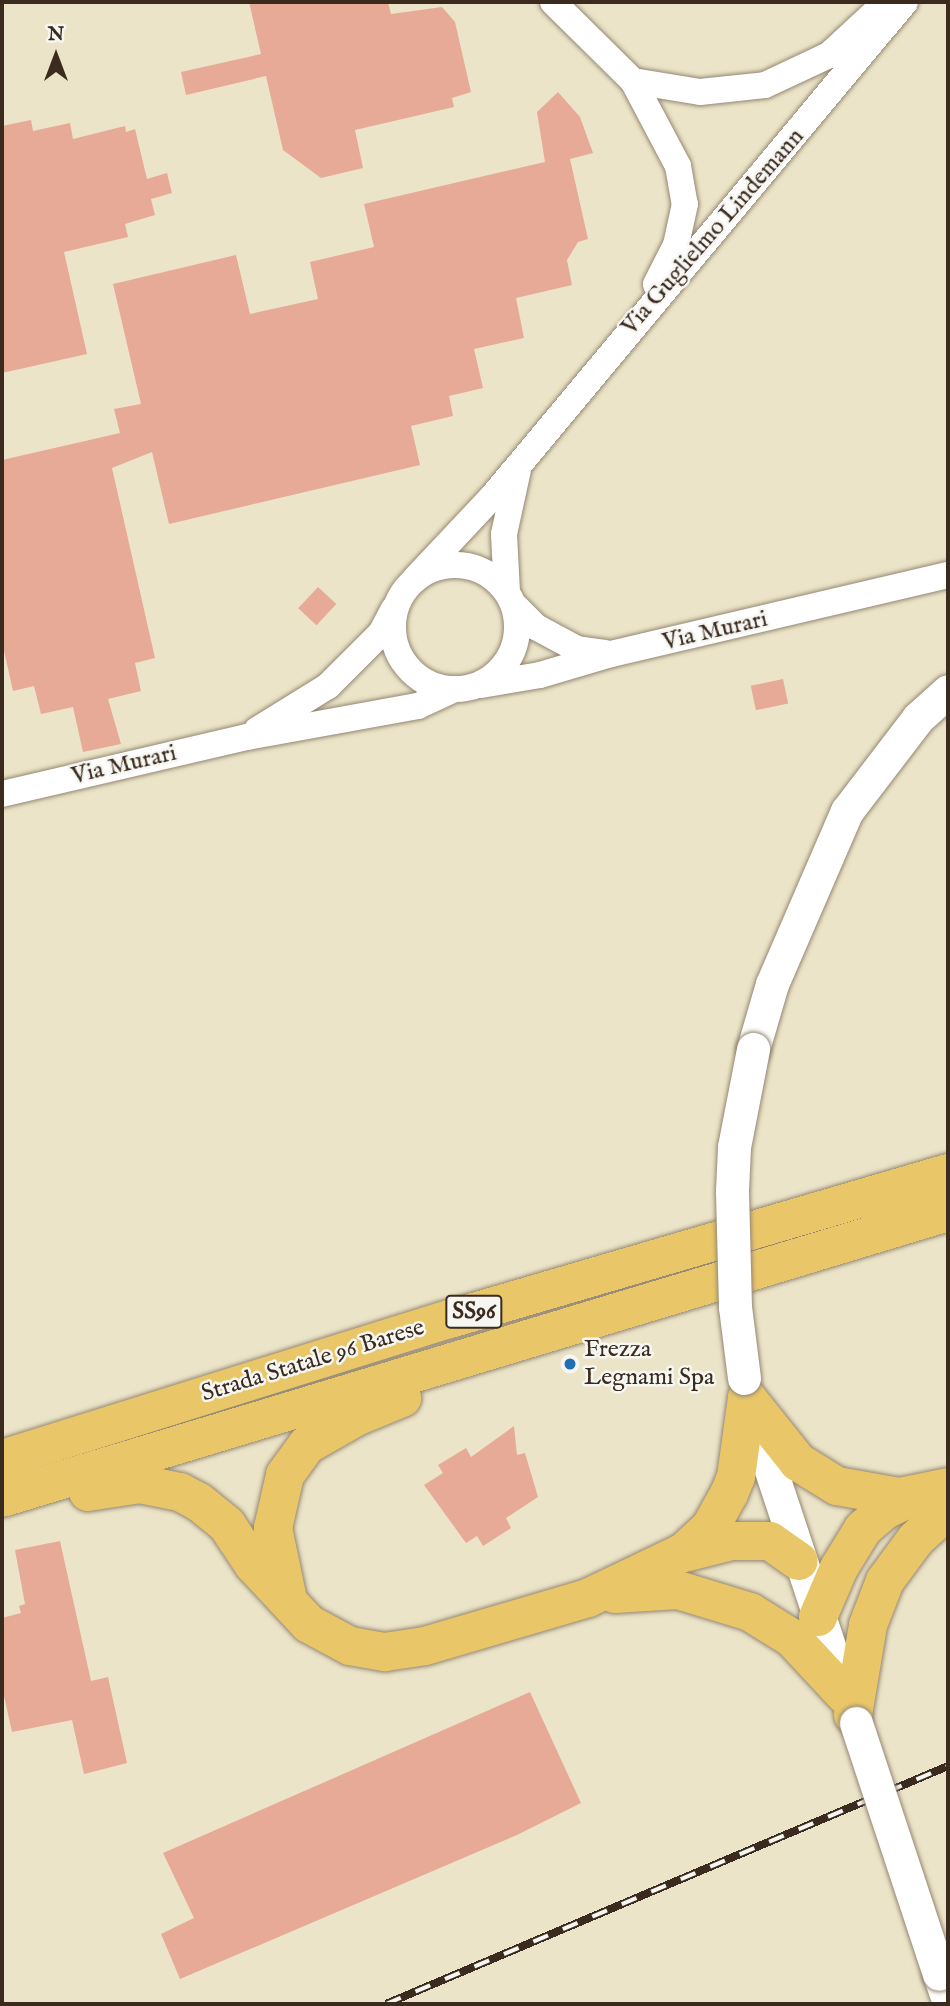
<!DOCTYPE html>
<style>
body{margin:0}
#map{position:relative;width:950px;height:2006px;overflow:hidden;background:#ece4c8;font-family:"IM FELL English",serif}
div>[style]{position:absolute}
.building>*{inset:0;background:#e6aa97;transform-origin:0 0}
.roads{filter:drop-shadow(0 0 2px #948773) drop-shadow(0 0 2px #948773)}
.minor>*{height:26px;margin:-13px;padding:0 13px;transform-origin:13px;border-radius:13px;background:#fff}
.minor>.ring{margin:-13px;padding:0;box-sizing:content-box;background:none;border:26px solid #fff;border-radius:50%}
.tertiary>*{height:33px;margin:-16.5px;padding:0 16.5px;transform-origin:16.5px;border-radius:16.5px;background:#fff}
.primary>*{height:38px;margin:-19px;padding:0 19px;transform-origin:19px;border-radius:19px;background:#e9c769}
.rail>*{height:8px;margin-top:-4px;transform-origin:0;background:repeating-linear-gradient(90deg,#f6f6f2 0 16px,#3b2a1e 0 32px);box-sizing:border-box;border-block:2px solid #3b2a1e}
.bridges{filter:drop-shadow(0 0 2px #948773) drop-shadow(0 0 2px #948773)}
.tertiary-bridge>*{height:33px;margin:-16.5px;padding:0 16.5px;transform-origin:16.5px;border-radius:16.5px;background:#fff}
.dots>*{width:19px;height:19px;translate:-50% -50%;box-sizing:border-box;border:4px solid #f6f6f2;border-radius:50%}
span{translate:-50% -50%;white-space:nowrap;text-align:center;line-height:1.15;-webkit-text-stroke:5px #f6f6f2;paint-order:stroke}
.shield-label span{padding:2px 5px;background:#f6f6f2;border:2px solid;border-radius:5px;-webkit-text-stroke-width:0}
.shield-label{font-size:23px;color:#3b2a1e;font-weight:700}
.street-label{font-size:24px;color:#3b2a1e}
.poi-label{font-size:24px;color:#3b2a1e}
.left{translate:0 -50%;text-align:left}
.frame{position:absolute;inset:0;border:4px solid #3b2a1e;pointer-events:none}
.north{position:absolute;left:21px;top:21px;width:70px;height:70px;-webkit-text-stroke:5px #f6f6f2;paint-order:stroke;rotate:0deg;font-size:19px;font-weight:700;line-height:28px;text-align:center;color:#3b2a1e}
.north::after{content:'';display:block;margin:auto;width:24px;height:32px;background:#3b2a1e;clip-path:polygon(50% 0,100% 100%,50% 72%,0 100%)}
</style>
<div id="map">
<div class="building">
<i style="clip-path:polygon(249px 2px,388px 2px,391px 14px,442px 7px,455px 22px,471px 92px,452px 98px,454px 107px,355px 130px,363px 168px,321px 178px,283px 150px,266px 76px,186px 95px,181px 72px,261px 54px)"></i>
<i style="clip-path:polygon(558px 92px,580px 117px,593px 153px,570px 159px,588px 239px,578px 242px,567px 260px,572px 285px,516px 298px,524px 338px,474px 349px,483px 388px,449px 396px,453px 416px,411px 426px,420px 465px,169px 524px,152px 452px,112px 468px,155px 658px,135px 663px,141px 691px,108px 699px,121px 744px,83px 752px,73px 707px,41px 714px,34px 686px,13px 691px,2px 642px,2px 460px,120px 433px,114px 409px,141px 404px,113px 284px,236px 255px,250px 314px,318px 299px,310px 262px,374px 247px,364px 204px,545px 162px,537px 112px)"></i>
<i style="clip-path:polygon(31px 120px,33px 131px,70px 123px,73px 139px,125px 126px,126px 132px,135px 129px,147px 179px,167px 173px,172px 193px,151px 199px,155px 215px,125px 224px,128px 237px,64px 252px,87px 354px,2px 373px,2px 126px)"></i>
<i style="left:318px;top:587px;width:25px;height:29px;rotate:43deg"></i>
<i style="left:783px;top:679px;width:25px;height:33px;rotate:78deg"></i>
<i style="clip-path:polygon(514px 1426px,517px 1455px,525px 1453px,538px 1497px,506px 1518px,511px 1528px,483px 1546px,477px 1536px,466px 1543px,424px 1485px,443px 1473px,438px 1465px,466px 1448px,471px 1457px)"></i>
<i style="clip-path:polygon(60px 1541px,91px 1681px,108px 1677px,127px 1763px,84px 1774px,72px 1720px,12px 1732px,2px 1687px,2px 1618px,21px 1613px,19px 1606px,25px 1604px,15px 1550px)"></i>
<i style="clip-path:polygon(530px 1692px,581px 1803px,517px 1835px,180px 1979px,161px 1934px,194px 1918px,163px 1853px)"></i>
</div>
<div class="roads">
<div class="minor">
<i style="left:553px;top:2px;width:112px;rotate:44.6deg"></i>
<i style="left:633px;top:81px;width:96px;rotate:62.1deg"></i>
<i style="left:678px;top:166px;width:39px;rotate:80deg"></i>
<i style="left:685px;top:204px;width:42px;rotate:102.4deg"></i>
<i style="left:676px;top:245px;width:44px;rotate:117.1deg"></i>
<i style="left:633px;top:81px;width:68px;rotate:9.3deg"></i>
<i style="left:700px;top:92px;width:65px;rotate:-6.1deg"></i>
<i style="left:765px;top:85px;width:71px;rotate:-25.1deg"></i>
<i style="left:829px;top:55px;width:78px;rotate:-42.9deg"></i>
<i class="ring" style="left:393px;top:565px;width:98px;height:98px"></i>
<i style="left:415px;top:579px;width:114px;rotate:-46.8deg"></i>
<i style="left:493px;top:496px;width:643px;rotate:-50.17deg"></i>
<i style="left:507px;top:592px;width:58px;rotate:-93deg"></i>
<i style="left:504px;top:534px;width:66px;rotate:-77.7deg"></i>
<i style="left:515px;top:606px;width:30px;rotate:45deg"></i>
<i style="left:536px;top:627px;width:47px;rotate:28.2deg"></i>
<i style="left:577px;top:649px;width:28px;rotate:8deg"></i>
<i style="left:481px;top:685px;width:60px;rotate:-9.6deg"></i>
<i style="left:540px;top:675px;width:74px;rotate:-16.5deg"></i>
<i style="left:611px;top:654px;width:346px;rotate:-13.2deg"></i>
<i style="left:257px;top:730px;width:84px;rotate:-31.8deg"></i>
<i style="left:328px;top:686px;width:75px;rotate:-45deg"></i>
<i style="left:381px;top:633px;width:27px;rotate:-62deg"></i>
<i style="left:2px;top:794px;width:252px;rotate:-13.1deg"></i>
<i style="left:247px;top:737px;width:174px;rotate:-10.3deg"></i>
<i style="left:418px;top:706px;width:38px;rotate:-25deg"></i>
</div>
<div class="tertiary">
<i style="left:753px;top:1049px;width:68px;rotate:-73.7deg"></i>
<i style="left:772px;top:984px;width:189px;rotate:-66.6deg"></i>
<i style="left:847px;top:811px;width:117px;rotate:-52.6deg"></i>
<i style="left:918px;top:718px;width:40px;rotate:-42deg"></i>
<i style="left:749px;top:1404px;width:303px;rotate:71.7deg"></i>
<i style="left:939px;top:1974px;width:28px;rotate:71deg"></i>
</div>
<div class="primary">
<i style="left:747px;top:1398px;width:82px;rotate:51.4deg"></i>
<i style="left:798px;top:1462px;width:46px;rotate:31.6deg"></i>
<i style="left:837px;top:1486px;width:63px;rotate:10.1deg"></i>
<i style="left:899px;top:1497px;width:50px;rotate:-11.5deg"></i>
<i style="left:2px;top:1459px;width:469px;rotate:-17.4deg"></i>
<i style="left:450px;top:1319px;width:519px;rotate:-16.34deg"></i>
<i style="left:88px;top:1492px;width:53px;rotate:-8.7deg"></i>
<i style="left:140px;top:1484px;width:41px;rotate:11.3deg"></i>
<i style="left:180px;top:1492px;width:21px;rotate:28deg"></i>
<i style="left:199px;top:1502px;width:36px;rotate:39deg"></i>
<i style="left:227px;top:1525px;width:47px;rotate:56.3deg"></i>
<i style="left:253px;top:1564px;width:82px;rotate:47deg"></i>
<i style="left:309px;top:1624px;width:47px;rotate:28.2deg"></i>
<i style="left:350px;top:1646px;width:36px;rotate:10deg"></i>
<i style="left:385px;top:1652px;width:40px;rotate:-8.5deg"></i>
<i style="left:425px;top:1646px;width:170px;rotate:-16.4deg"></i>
<i style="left:588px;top:1598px;width:102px;rotate:-25.6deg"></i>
<i style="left:680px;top:1554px;width:54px;rotate:-14deg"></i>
<i style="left:732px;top:1541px;width:38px"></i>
<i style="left:770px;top:1541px;width:35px;rotate:35deg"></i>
<i style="left:2px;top:1498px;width:988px;rotate:-16.82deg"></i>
<i style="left:684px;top:1552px;width:35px;rotate:-43deg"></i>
<i style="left:710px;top:1528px;width:39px;rotate:-61deg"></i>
<i style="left:729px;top:1494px;width:18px;rotate:-68deg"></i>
<i style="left:736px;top:1477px;width:80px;rotate:-82.1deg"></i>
<i style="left:615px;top:1594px;width:63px;rotate:-3.6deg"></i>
<i style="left:678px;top:1590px;width:75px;rotate:17deg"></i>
<i style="left:750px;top:1612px;width:49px;rotate:31.8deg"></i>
<i style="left:792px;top:1638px;width:78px;rotate:47.1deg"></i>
<i style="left:288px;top:1600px;width:74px;rotate:-101.8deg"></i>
<i style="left:273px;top:1528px;width:54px;rotate:-77.2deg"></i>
<i style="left:285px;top:1475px;width:37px;rotate:-54deg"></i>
<i style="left:307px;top:1445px;width:56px;rotate:-29.7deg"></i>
<i style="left:356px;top:1417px;width:50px;rotate:-22.4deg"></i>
<i style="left:818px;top:1617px;width:53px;rotate:-66.8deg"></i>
<i style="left:839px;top:1568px;width:46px;rotate:-58.4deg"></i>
<i style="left:863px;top:1529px;width:29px;rotate:-41deg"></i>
<i style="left:885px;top:1510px;width:31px;rotate:-25deg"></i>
<i style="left:853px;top:1715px;width:91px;rotate:-80.5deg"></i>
<i style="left:868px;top:1625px;width:47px;rotate:-68.9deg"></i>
<i style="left:885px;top:1581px;width:52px;rotate:-53.6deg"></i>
<i style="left:916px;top:1539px;width:43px;rotate:-42.2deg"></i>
</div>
</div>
<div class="rail">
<i style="left:386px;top:2004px;width:610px;rotate:-22.95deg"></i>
</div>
<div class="bridges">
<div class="tertiary-bridge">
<i style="left:744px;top:1378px;width:72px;rotate:-97.2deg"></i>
<i style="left:735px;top:1307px;width:116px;rotate:-91.5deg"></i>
<i style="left:732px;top:1191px;width:44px;rotate:-87.4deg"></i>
<i style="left:734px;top:1147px;width:100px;rotate:-79deg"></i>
<i style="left:856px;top:1723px;width:264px;rotate:71.7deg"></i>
</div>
</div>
<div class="dots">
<i style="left:570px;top:1364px;background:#1f6fb2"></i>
</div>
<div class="shield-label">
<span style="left:474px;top:1312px">SS96</span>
</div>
<div class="street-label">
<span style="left:713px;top:232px;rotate:-49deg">Via Guglielmo Lindemann</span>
<span style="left:715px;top:631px;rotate:-13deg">Via Murari</span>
<span style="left:124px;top:765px;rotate:-13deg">Via Murari</span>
<span style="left:313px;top:1361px;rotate:-17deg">Strada Statale 96 Barese</span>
</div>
<div class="poi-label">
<span class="left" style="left:584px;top:1364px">Frezza<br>Legnami Spa</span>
</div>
<div class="frame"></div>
<div class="north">N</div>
</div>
